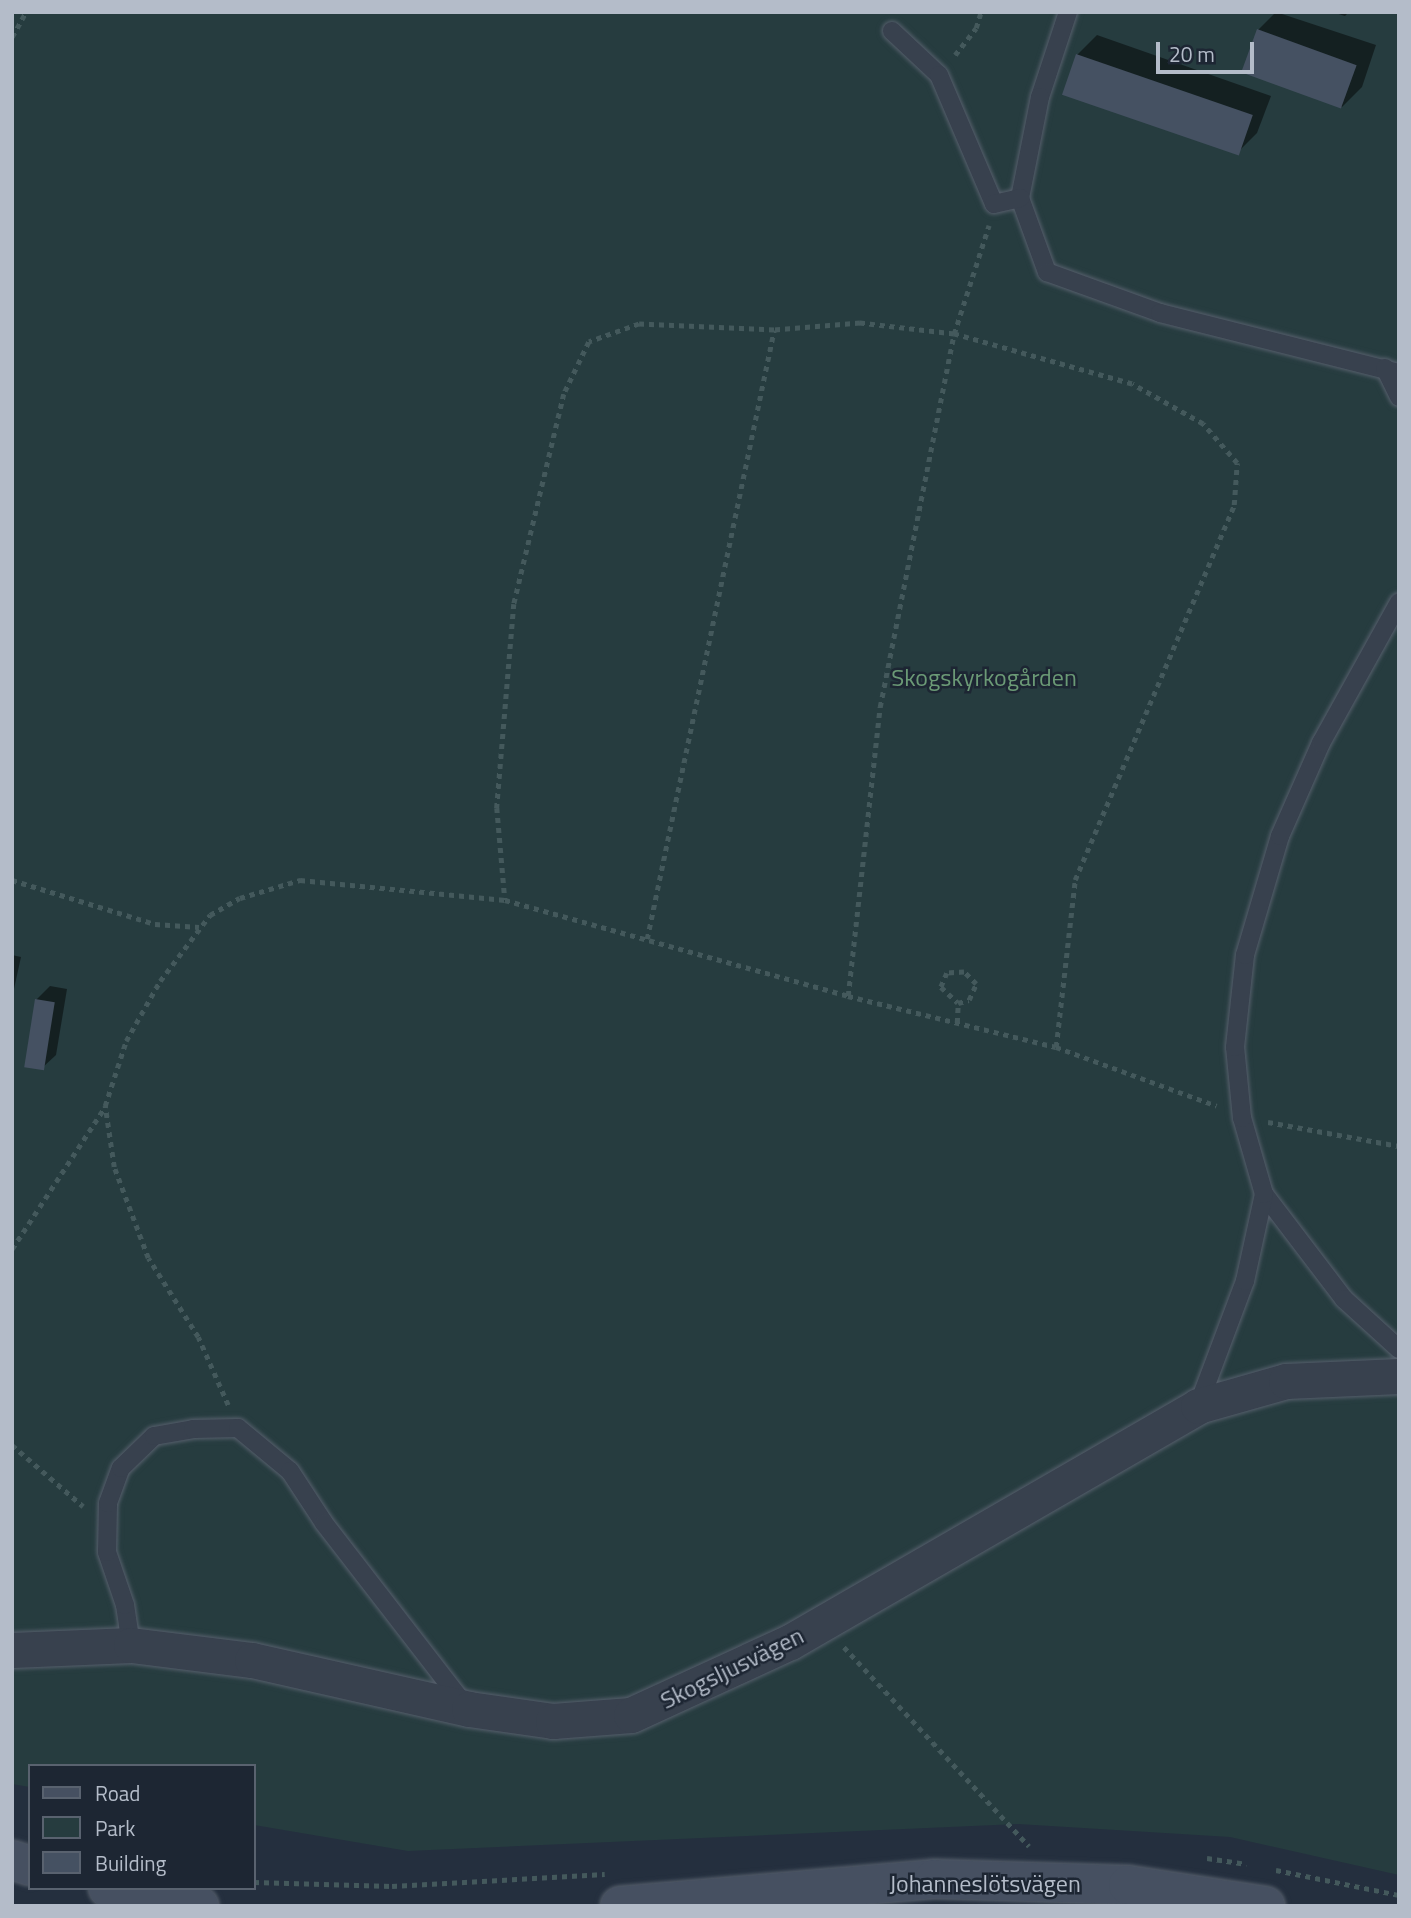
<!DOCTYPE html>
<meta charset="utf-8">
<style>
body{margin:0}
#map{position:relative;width:1411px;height:1918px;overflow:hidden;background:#242f3e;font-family:"Titillium Web",sans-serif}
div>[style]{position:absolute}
.green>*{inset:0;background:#263c3f}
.shadow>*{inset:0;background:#0007}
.building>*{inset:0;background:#455162;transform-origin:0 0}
.path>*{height:4.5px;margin-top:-2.25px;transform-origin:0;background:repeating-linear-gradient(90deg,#44595c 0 5px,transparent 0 10px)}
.roads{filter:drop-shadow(0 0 2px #565f6c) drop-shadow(0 0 2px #565f6c)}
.service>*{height:18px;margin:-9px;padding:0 9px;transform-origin:9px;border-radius:9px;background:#38414e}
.minor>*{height:35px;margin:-17.5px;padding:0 17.5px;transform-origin:17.5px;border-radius:17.5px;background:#38414e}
.secondary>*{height:38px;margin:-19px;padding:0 19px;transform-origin:19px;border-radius:19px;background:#465061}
span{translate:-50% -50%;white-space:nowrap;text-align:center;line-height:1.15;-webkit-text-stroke:5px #1d2633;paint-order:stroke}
.park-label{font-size:24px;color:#6b9a76}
.street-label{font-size:24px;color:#b4bcc9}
.frame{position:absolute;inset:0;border:14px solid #b4bcc9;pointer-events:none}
.legend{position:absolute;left:28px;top:1764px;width:228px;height:126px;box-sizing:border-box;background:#1d2633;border:2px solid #59626f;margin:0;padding:9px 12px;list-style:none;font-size:21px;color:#b4bcc9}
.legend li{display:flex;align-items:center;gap:14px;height:35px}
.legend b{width:35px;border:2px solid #59626f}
.scale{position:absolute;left:1156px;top:42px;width:98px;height:32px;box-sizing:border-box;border:4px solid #b4bcc9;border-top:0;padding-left:9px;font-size:21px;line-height:24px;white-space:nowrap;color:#b4bcc9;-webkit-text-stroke:5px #1d2633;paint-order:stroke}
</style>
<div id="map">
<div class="green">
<i style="clip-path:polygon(12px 12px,1399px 12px,1399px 1875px,1230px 1837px,1018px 1824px,408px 1851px,254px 1825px,254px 1766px,30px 1766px,30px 1787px,12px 1784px)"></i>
</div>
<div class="shadow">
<i style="clip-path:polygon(1276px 12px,1376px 45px,1362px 87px,1342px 107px,1258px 30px)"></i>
<i style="clip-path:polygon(1332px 12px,1349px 12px,1345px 16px)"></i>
<i style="clip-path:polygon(1097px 35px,1271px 96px,1257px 133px,1237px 153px,1077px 55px)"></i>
<i style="clip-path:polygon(12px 955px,21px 957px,12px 998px)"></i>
<i style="clip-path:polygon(50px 986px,67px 989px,56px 1055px,42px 1068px,36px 1000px)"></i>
</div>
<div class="building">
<i style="left:1257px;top:29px;width:106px;height:46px;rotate:20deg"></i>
<i style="left:1076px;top:54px;width:187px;height:43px;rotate:19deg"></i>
<i style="left:35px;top:999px;width:20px;height:69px;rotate:9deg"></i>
</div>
<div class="path">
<i style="left:12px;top:37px;width:29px;rotate:-61deg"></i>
<i style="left:955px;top:55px;width:34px;rotate:-52deg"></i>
<i style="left:976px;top:28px;width:17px;rotate:-73deg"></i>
<i style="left:12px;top:880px;width:150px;rotate:17.1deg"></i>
<i style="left:155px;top:924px;width:44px;rotate:3.9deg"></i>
<i style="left:647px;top:939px;width:622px;rotate:-78.22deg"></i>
<i style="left:848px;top:996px;width:291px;rotate:-83.7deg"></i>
<i style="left:880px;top:707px;width:380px;rotate:-78.8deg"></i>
<i style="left:954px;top:334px;width:114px;rotate:-72.2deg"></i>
<i style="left:957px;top:1023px;width:20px;rotate:-87deg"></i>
<i style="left:958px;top:1003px;width:11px;rotate:-15deg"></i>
<i style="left:969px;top:1000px;width:17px;rotate:-66deg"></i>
<i style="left:976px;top:984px;width:17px;rotate:-135deg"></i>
<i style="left:964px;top:972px;width:17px;rotate:177deg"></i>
<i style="left:947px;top:973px;width:15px;rotate:113deg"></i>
<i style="left:941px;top:987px;width:23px;rotate:43deg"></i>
<i style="left:1056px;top:1047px;width:168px;rotate:-83.5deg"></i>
<i style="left:1075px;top:880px;width:407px;rotate:-67deg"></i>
<i style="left:1234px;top:505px;width:42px;rotate:-85.9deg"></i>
<i style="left:1237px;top:463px;width:52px;rotate:-131.1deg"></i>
<i style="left:1203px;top:424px;width:81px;rotate:-150.6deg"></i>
<i style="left:1132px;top:384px;width:185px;rotate:-164.3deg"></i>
<i style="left:954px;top:334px;width:95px;rotate:-173.3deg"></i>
<i style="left:860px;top:323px;width:86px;rotate:175.3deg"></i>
<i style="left:774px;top:330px;width:135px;rotate:-177.5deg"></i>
<i style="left:639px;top:324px;width:53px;rotate:160.2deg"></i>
<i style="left:589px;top:342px;width:58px;rotate:115.7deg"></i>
<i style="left:564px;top:394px;width:216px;rotate:103.4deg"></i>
<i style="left:514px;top:604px;width:205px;rotate:94.8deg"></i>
<i style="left:497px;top:808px;width:92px;rotate:85deg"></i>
<i style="left:505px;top:900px;width:356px;rotate:15.6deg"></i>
<i style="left:848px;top:996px;width:214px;rotate:13.8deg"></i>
<i style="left:1056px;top:1047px;width:171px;rotate:20.1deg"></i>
<i style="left:1268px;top:1122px;width:133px;rotate:10.4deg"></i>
<i style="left:12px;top:1249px;width:170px;rotate:-56.8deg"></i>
<i style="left:228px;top:1405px;width:74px;rotate:-113.8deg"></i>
<i style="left:198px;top:1337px;width:93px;rotate:-122.3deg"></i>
<i style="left:148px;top:1258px;width:97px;rotate:-110.5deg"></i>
<i style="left:114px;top:1167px;width:62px;rotate:-98.4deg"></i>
<i style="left:105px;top:1106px;width:68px;rotate:-72.1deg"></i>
<i style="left:126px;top:1041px;width:69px;rotate:-60.5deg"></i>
<i style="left:160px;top:981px;width:83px;rotate:-52.9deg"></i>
<i style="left:210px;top:915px;width:34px;rotate:-30deg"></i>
<i style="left:240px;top:898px;width:63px;rotate:-16.7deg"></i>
<i style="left:300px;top:880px;width:206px;rotate:5.6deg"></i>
<i style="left:12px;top:1445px;width:94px;rotate:40.7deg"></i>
<i style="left:844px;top:1647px;width:272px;rotate:47.1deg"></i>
<i style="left:1207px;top:1858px;width:40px;rotate:8.5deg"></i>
<i style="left:1276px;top:1870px;width:126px;rotate:11.5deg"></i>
<i style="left:254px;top:1882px;width:138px;rotate:1.7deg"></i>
<i style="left:392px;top:1886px;width:213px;rotate:-3.2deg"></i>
</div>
<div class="roads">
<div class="service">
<i style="left:1068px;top:12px;width:89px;rotate:108.2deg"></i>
<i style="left:1040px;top:97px;width:103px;rotate:101.2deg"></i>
<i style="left:1020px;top:198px;width:79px;rotate:70deg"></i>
<i style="left:1047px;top:272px;width:120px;rotate:19.9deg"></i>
<i style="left:1160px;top:313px;width:246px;rotate:14.1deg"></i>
<i style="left:892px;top:31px;width:64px;rotate:43.1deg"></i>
<i style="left:939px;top:75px;width:140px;rotate:66.9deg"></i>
<i style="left:994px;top:204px;width:27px;rotate:-13deg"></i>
<i style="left:1385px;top:368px;width:32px;rotate:64deg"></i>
<i style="left:1264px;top:1194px;width:132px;rotate:52.7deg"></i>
<i style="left:1344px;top:1299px;width:74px;rotate:42.3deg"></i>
<i style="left:1198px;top:1406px;width:134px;rotate:-69.4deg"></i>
<i style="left:1245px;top:1281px;width:89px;rotate:-77.7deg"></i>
<i style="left:1264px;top:1194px;width:79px;rotate:-106.1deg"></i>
<i style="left:1242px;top:1118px;width:71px;rotate:-95.6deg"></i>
<i style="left:1235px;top:1047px;width:93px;rotate:-83.8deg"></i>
<i style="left:1245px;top:955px;width:124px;rotate:-73.6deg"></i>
<i style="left:1280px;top:836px;width:102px;rotate:-66.2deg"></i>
<i style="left:1321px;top:743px;width:161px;rotate:-61deg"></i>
<i style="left:131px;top:1645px;width:40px;rotate:-98.5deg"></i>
<i style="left:125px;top:1605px;width:56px;rotate:-108.8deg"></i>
<i style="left:107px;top:1552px;width:49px;rotate:-88.8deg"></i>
<i style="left:108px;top:1503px;width:37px;rotate:-70deg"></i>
<i style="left:121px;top:1468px;width:46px;rotate:-44.1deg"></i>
<i style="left:154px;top:1436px;width:40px;rotate:-10deg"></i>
<i style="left:193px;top:1429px;width:45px;rotate:-1.3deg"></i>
<i style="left:238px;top:1428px;width:67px;rotate:39.6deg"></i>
<i style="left:290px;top:1471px;width:62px;rotate:56.8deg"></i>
<i style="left:324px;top:1523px;width:229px;rotate:52.3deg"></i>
</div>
<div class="minor">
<i style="left:12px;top:1650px;width:119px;rotate:-2.4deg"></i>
<i style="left:131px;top:1645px;width:122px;rotate:7.1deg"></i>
<i style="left:252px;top:1660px;width:222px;rotate:12.7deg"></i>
<i style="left:469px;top:1709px;width:85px;rotate:8.1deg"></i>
<i style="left:553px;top:1721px;width:78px;rotate:-4.4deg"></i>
<i style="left:631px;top:1715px;width:175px;rotate:-24.7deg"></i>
<i style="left:790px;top:1642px;width:471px;rotate:-30deg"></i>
<i style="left:1198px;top:1406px;width:91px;rotate:-15.9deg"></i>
<i style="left:1286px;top:1381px;width:113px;rotate:-2.5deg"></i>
</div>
<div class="secondary">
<i style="left:12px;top:1860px;width:19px;rotate:18deg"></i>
<i style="left:108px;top:1888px;width:93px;rotate:11.2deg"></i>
<i style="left:620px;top:1906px;width:315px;rotate:-4.9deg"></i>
<i style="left:934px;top:1879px;width:194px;rotate:1.8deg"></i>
<i style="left:1128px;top:1885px;width:139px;rotate:8.7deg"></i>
</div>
</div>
<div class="park-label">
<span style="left:984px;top:678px">Skogskyrkogården</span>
</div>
<div class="street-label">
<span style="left:732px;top:1668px;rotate:-26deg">Skogsljusvägen</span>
<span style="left:985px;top:1884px">Johanneslötsvägen</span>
</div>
<div class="frame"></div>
<ul class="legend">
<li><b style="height:9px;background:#465061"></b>Road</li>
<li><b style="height:19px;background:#263c3f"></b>Park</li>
<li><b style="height:19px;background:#455162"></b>Building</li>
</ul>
<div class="scale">20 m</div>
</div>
